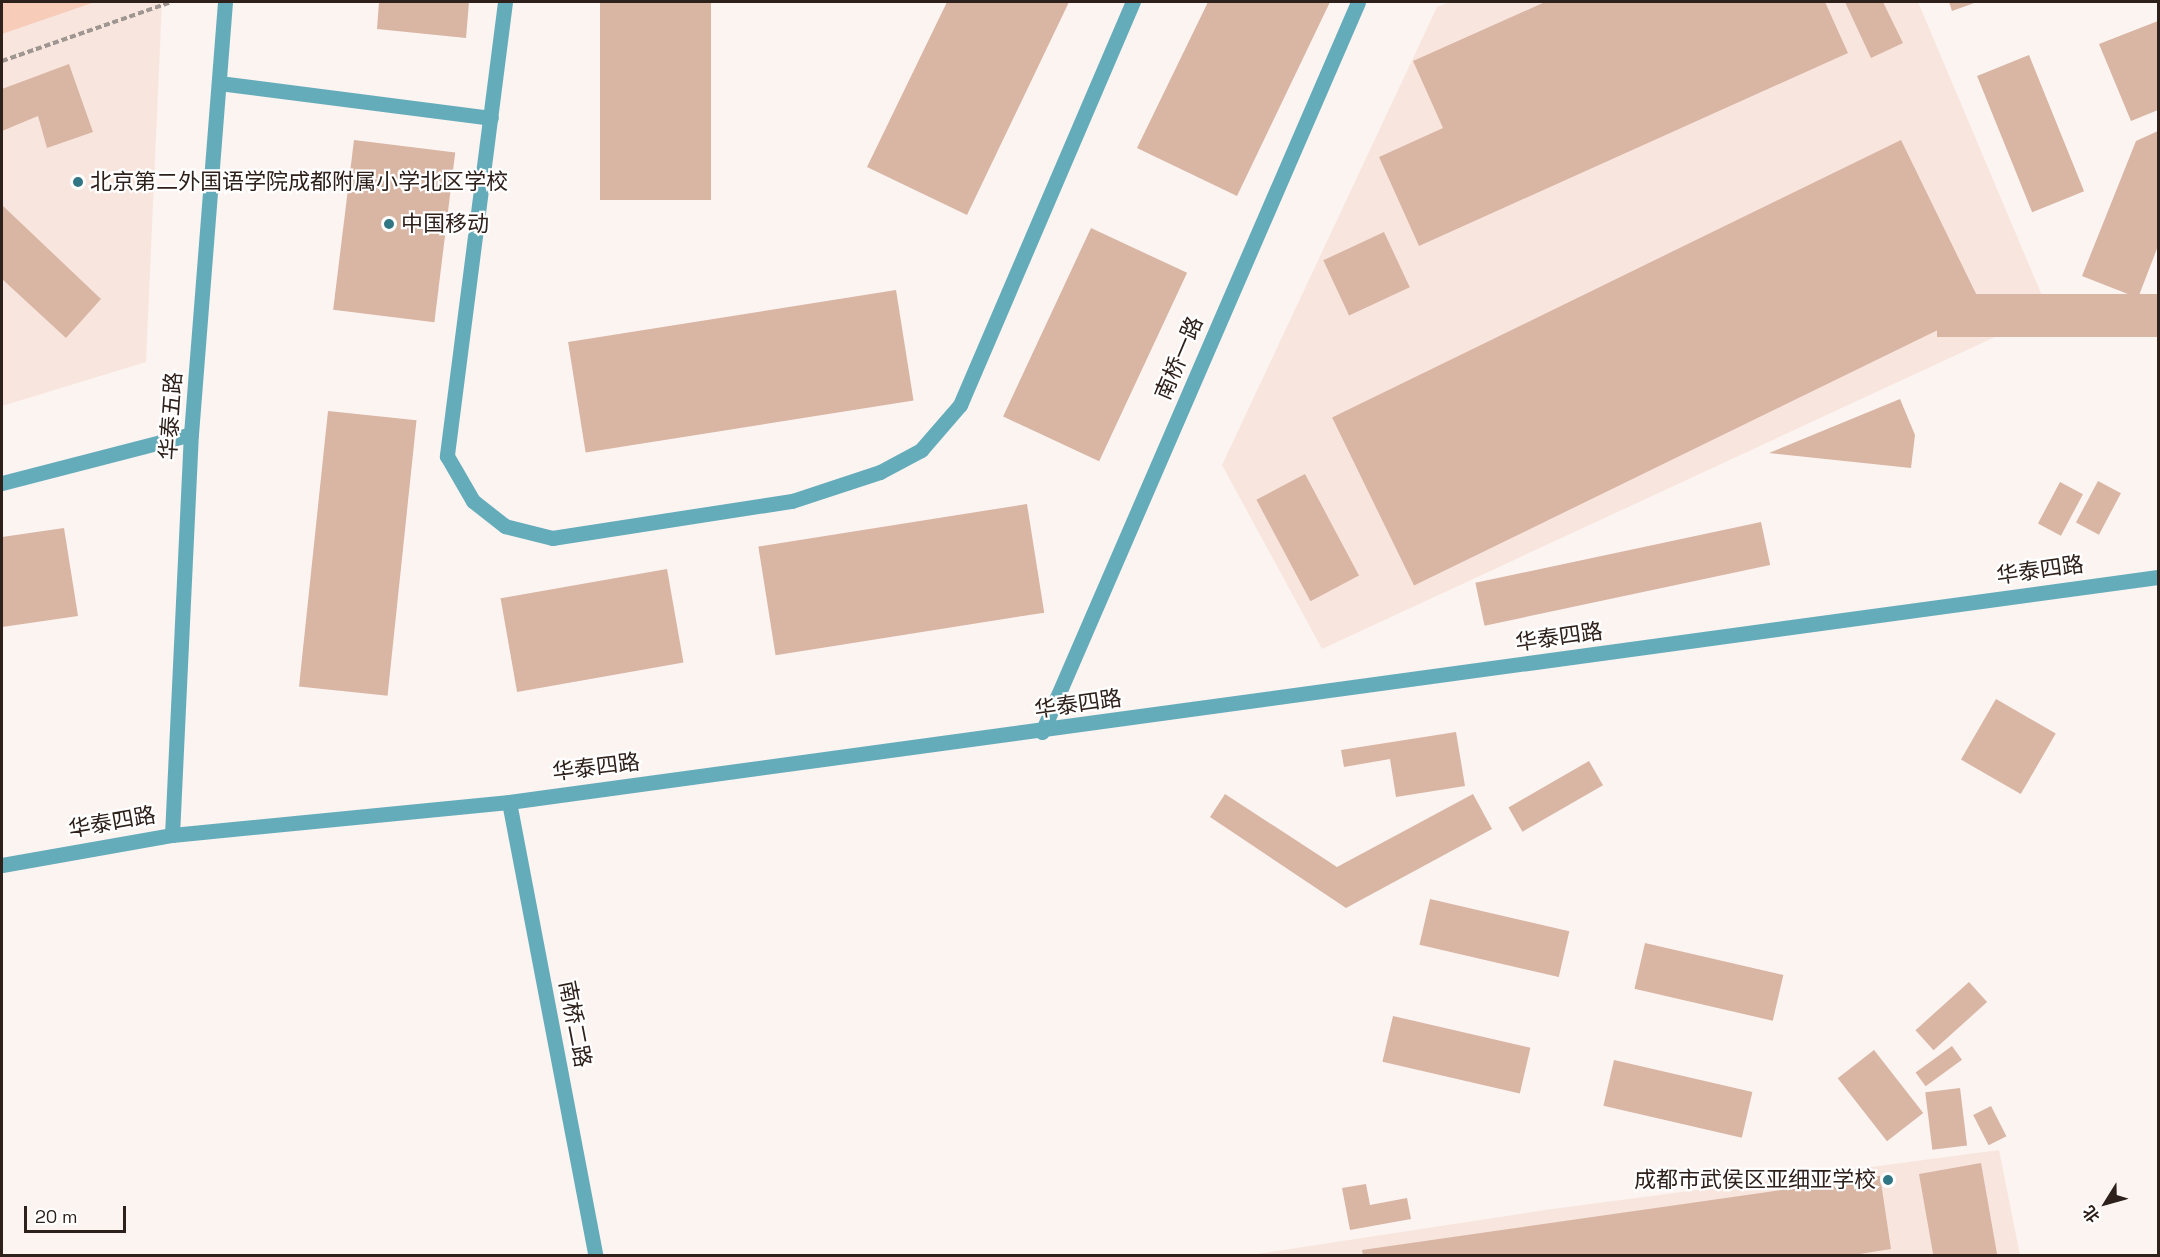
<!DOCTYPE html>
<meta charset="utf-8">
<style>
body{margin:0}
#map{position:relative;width:2160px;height:1257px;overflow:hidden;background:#fcf4f1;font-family:"Space Grotesk","Noto Sans SC",sans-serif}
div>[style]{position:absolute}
.built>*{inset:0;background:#f8e6de}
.green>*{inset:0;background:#f7cdba}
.building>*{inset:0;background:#d9b5a4;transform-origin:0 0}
.path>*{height:4px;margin-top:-2px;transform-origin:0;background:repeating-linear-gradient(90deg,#a09691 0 6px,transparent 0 9px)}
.lane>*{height:15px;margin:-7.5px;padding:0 7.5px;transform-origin:7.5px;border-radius:7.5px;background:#65acbb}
.street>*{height:15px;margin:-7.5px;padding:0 7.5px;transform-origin:7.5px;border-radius:7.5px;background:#65acbb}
.dots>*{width:16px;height:16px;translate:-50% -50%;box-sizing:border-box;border:3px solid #fff;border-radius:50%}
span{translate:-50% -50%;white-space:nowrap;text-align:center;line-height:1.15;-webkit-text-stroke:4.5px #fff;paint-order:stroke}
.poi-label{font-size:22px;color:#2e201a}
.left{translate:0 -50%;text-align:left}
.right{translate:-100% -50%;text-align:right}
.street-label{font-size:22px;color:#2e201a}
.frame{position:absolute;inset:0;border:3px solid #2e201a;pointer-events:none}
.north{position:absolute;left:2076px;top:1173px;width:60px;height:60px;-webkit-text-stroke:4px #fff;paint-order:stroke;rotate:233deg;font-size:16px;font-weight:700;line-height:24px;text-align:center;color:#2e201a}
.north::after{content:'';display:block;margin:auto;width:21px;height:27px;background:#2e201a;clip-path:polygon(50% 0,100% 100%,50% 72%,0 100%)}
.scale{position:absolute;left:24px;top:1206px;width:102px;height:27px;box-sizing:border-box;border:3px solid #2e201a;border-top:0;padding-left:8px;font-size:18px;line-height:21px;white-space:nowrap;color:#2e201a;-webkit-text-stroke:4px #fff;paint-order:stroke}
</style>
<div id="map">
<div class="built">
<i style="clip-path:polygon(2px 2px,162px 2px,146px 362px,2px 406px)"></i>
<i style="clip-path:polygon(1451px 2px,1918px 2px,2049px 312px,1322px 649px,1222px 465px,1437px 7px)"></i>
<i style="clip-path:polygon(1999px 1150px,2020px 1255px,1244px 1256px,1545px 1210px)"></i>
</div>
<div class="green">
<i style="clip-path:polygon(2px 2px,95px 2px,2px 34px)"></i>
</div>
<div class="building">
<i style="clip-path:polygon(379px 2px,469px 2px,466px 38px,377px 29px)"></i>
<i style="left:600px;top:2px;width:111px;height:198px"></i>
<i style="clip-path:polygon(947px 2px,1069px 2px,967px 215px,867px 167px)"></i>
<i style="clip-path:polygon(1208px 2px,1330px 2px,1237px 196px,1137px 148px)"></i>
<i style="clip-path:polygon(1545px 2px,1825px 2px,1848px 53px,1419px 246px,1379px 157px,1443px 128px,1413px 61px)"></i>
<i style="clip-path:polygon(1845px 2px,1883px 2px,1903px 43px,1871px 58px)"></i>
<i style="clip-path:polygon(1949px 2px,1977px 2px,1952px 11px)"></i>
<i style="clip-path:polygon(2158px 21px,2158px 110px,2131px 121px,2099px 44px)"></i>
<i style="left:2029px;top:55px;width:147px;height:56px;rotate:68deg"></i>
<i style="clip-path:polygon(69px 64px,93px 132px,47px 148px,38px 116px,2px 131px,2px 89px)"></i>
<i style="clip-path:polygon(2158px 131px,2158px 246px,2138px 298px,2082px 276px,2136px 141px)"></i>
<i style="left:354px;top:140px;width:102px;height:171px;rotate:7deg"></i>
<i style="left:1901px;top:140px;width:187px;height:633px;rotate:64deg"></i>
<i style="clip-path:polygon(2px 205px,101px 299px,66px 338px,2px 279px)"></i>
<i style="left:1091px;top:228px;width:106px;height:208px;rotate:25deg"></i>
<i style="left:1384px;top:232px;width:61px;height:67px;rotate:65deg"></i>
<i style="left:896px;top:290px;width:112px;height:332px;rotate:81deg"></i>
<i style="left:2158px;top:294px;width:43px;height:221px;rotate:90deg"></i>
<i style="clip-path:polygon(1900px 399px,1915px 435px,1911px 468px,1769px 453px)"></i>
<i style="left:328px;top:411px;width:89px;height:277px;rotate:6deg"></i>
<i style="left:1305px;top:474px;width:115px;height:55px;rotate:62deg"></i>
<i style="left:2098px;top:481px;width:26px;height:47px;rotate:28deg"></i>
<i style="left:2060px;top:482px;width:26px;height:47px;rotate:28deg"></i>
<i style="left:1027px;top:504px;width:110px;height:272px;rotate:81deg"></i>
<i style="left:1761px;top:522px;width:44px;height:292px;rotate:78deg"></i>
<i style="clip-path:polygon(64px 528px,78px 616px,2px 627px,2px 537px)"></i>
<i style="left:667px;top:569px;width:95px;height:169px;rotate:80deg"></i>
<i style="left:1996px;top:699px;width:69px;height:70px;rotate:30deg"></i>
<i style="clip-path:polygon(1456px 732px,1465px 786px,1396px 797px,1390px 759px,1344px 767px,1341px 750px)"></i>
<i style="left:1589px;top:761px;width:28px;height:93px;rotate:60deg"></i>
<i style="clip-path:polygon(1225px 794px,1337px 867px,1473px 794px,1492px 829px,1346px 908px,1210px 817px)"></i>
<i style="left:1430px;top:899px;width:143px;height:47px;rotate:13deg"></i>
<i style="left:1645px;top:943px;width:142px;height:47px;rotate:13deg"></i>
<i style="left:1969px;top:982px;width:27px;height:72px;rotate:48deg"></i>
<i style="left:1393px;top:1016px;width:141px;height:47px;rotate:13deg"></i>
<i style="left:1952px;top:1046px;width:17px;height:45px;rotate:54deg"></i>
<i style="left:1874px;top:1050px;width:80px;height:46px;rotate:52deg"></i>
<i style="left:1614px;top:1060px;width:142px;height:47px;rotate:13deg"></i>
<i style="left:1960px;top:1088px;width:58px;height:35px;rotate:83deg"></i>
<i style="left:1991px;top:1106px;width:34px;height:20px;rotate:63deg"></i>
<i style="left:1981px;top:1163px;width:94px;height:63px;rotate:80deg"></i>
<i style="clip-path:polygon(1880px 1176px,1891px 1249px,1847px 1256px,1363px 1256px,1362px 1250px)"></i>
<i style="clip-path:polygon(1366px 1184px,1370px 1205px,1407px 1198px,1411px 1219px,1350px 1230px,1342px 1188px)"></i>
</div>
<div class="path">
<i style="left:2px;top:61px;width:179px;rotate:-19.2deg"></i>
</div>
<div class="lane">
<i style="left:505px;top:2px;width:458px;rotate:97.3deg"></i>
<i style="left:447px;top:456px;width:52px;rotate:60deg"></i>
<i style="left:473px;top:501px;width:41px;rotate:38deg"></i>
<i style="left:505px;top:526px;width:49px;rotate:14.3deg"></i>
<i style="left:552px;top:538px;width:243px;rotate:-8.8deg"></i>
<i style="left:792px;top:501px;width:93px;rotate:-18.2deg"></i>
<i style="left:880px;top:472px;width:47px;rotate:-28.2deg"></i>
<i style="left:921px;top:450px;width:60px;rotate:-49.1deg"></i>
<i style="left:960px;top:405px;width:439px;rotate:-66.8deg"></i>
<i style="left:219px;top:83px;width:274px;rotate:7.3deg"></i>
<i style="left:2px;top:483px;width:195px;rotate:-14.5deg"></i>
</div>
<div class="street">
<i style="left:1042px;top:732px;width:795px;rotate:-66.59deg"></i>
<i style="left:509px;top:802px;width:462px;rotate:79.2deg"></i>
<i style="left:172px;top:835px;width:401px;rotate:-87.3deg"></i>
<i style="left:191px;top:434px;width:433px;rotate:-85.5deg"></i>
<i style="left:2px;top:865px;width:173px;rotate:-10deg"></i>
<i style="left:172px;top:835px;width:339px;rotate:-5.6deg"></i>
<i style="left:509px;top:802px;width:1664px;rotate:-7.77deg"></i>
</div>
<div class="dots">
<i style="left:78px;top:182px;background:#317684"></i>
<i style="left:389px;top:224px;background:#317684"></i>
<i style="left:1888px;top:1180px;background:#317684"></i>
</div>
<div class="poi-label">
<span class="left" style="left:90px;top:182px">北京第二外国语学院成都附属小学北区学校</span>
<span class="left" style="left:401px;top:224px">中国移动</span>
<span class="right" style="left:1876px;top:1180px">成都市武侯区亚细亚学校</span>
</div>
<div class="street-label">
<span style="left:1179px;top:358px;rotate:-67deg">南桥一路</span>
<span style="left:171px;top:416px;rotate:-86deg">华泰五路</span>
<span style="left:2040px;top:570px;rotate:-8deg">华泰四路</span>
<span style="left:1559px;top:637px;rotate:-8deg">华泰四路</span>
<span style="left:1078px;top:704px;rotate:-8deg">华泰四路</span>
<span style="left:596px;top:767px;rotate:-7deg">华泰四路</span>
<span style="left:112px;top:822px;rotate:-10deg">华泰四路</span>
<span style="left:575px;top:1024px;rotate:79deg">南桥二路</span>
</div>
<div class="frame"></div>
<div class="north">北</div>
<div class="scale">20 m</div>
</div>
